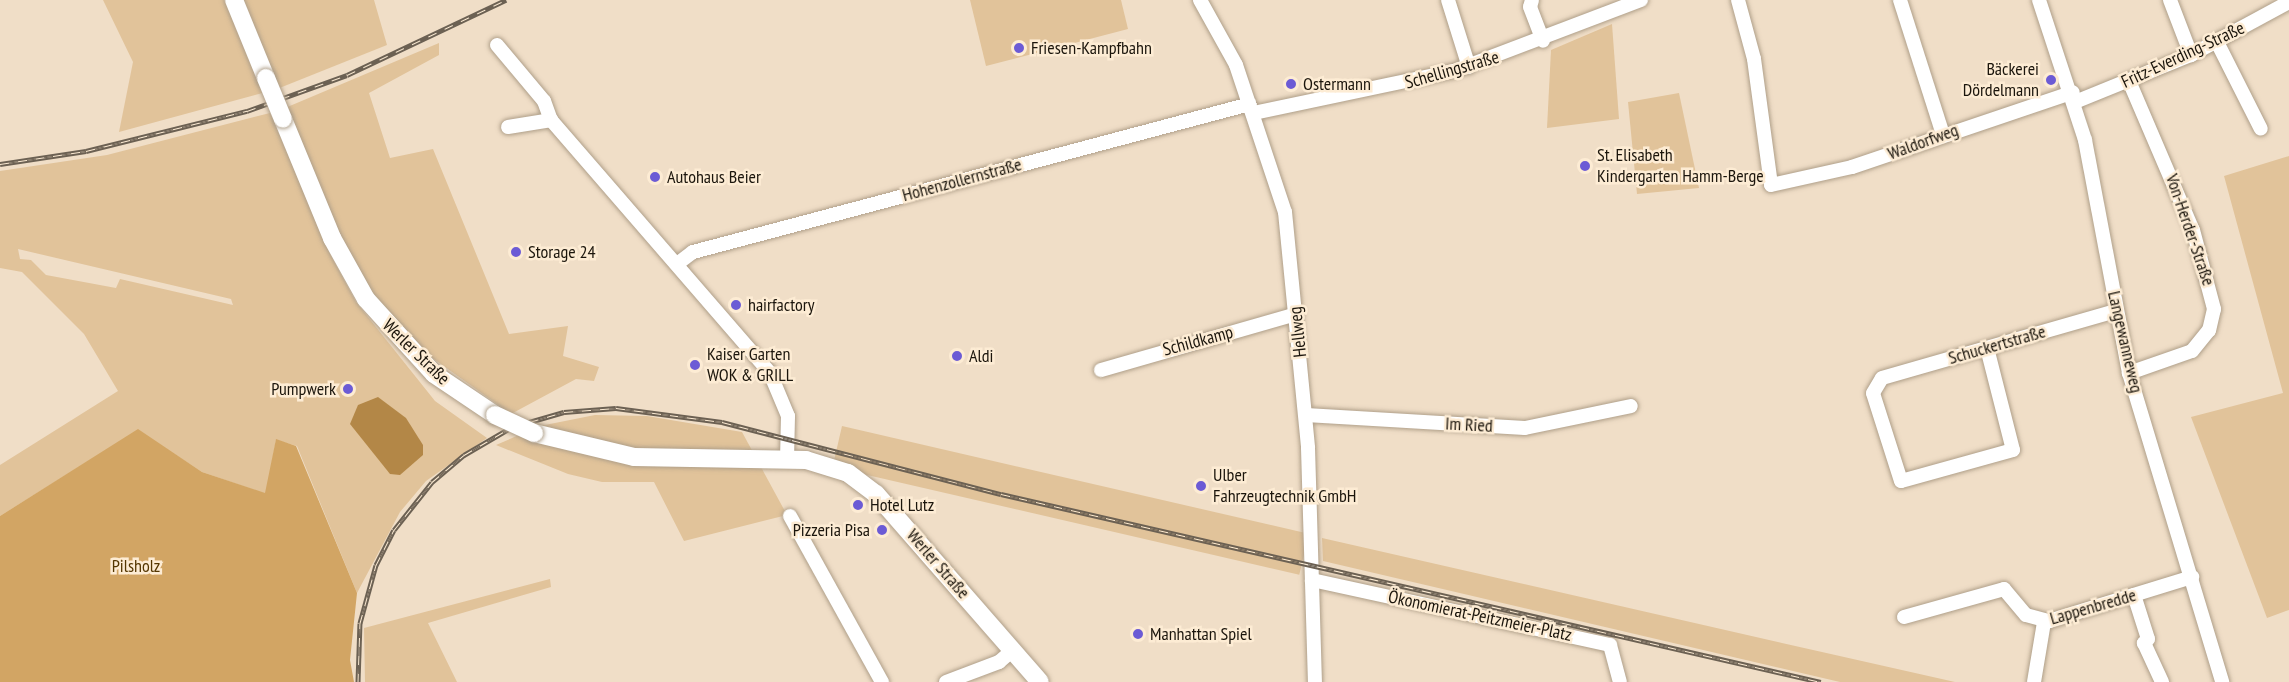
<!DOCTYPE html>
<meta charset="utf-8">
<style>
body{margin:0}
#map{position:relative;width:2289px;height:682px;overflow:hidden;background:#f0dec7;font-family:"PT Sans Narrow",sans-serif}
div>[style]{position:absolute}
.green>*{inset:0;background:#e1c39a;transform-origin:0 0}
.forest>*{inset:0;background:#d2a564}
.water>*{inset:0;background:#b38747}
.roads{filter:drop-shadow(0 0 2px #af9f89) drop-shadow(0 0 2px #af9f89)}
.minor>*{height:14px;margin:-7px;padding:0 7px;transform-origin:7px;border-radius:7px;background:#fff}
.major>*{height:18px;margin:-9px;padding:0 9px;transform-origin:9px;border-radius:9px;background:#fff}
.rail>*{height:5px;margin-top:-2.5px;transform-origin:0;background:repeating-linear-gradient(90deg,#fdecd4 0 9px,#6c6153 0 18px);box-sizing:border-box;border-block:2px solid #6c6153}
.bridges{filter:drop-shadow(0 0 2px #af9f89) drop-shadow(0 0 2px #af9f89)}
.major-bridge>*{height:18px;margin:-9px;padding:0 9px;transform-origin:9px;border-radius:9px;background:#fff}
.dots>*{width:16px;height:16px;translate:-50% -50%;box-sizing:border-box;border:3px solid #fdecd4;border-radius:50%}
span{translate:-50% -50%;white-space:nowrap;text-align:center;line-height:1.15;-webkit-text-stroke:5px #fdecd4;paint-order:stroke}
.poi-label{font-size:18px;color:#1b150c}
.left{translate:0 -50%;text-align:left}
.right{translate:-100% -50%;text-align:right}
.street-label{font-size:18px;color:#1b150c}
.park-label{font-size:18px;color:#543600}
</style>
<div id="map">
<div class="green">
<i style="clip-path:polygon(103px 0,374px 0,387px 45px,277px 89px,119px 132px,133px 62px)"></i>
<i style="clip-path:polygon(970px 0,1121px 0,1128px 29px,986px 66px)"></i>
<i style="clip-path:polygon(1612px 24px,1619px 119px,1547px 128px,1551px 50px)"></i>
<i style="clip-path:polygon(439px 43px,439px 55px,369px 93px,390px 158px,433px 149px,509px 334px,568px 326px,563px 356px,599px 367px,594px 381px,576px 379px,511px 414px,417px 347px,373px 293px,343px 242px,285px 108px)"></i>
<i style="clip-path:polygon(1679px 93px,1699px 188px,1637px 194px,1628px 102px)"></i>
<i style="clip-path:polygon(evenodd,270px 113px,330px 254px,356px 302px,435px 401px,487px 438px,426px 481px,400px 512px,357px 593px,297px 446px,276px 440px,266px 494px,202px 472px,138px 430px,0 516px,0 465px,118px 391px,84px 334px,22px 272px,0 268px,0 171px,107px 155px,270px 113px,18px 249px,231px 299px,233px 305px,120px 279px,116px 288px,46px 275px,31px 260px,20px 259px,18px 249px)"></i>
<i style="clip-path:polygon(2289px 156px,2289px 610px,2267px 618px,2191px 417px,2283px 393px,2224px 176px)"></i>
<i style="clip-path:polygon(595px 415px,647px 416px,742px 432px,787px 515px,684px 541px,654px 482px,602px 482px,568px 474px,496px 445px,540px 426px)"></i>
<i style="left:842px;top:426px;width:479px;height:42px;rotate:13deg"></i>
<i style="clip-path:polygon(1322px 538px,1782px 643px,1955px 682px,1840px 682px,1323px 561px)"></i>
<i style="clip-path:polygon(550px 579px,551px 587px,428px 623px,457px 682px,365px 682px,364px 628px)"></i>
</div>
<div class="forest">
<i style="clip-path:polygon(138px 429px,202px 472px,265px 493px,276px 439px,296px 446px,357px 593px,350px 660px,354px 682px,0 682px,0 516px)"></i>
</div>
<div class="water">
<i style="clip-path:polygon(378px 397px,406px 418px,423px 445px,423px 455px,400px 475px,390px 474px,350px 424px,358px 405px)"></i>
</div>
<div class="roads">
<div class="minor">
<i style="left:1200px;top:0;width:74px;rotate:61deg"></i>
<i style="left:1236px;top:65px;width:155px;rotate:71.6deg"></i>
<i style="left:1285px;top:212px;width:237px;rotate:84.4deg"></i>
<i style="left:1308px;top:448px;width:234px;rotate:88.3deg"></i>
<i style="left:1448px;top:0;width:70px;rotate:72.6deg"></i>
<i style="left:1532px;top:0;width:7px;rotate:106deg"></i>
<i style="left:1530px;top:7px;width:36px;rotate:69deg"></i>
<i style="left:1738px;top:0;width:61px;rotate:74.8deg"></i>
<i style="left:1754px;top:59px;width:127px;rotate:82.3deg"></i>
<i style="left:1771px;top:185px;width:83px;rotate:-12.5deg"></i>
<i style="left:1852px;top:167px;width:233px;rotate:-18.7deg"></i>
<i style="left:1900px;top:0;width:142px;rotate:72.3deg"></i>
<i style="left:2039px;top:0;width:147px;rotate:71.8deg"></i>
<i style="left:2085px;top:140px;width:237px;rotate:79.3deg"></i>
<i style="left:2129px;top:373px;width:323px;rotate:73.2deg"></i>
<i style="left:2170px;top:0;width:59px;rotate:69.1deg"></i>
<i style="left:2217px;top:42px;width:97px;rotate:63.2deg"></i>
<i style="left:497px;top:45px;width:73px;rotate:50deg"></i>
<i style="left:544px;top:101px;width:20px;rotate:70deg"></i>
<i style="left:551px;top:120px;width:335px;rotate:49.1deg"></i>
<i style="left:770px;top:373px;width:47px;rotate:67.3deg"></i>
<i style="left:788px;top:416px;width:43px;rotate:91.3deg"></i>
<i style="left:2129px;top:81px;width:162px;rotate:66.8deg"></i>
<i style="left:2193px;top:230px;width:82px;rotate:75.1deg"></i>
<i style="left:2214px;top:309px;width:22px;rotate:103deg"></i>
<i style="left:2209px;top:330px;width:27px;rotate:129deg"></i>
<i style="left:2192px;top:351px;width:67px;rotate:160.8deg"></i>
<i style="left:2075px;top:102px;width:125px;rotate:-22.1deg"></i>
<i style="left:2191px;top:55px;width:111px;rotate:-28.4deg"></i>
<i style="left:1254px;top:113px;width:204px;rotate:-11.9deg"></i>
<i style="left:1454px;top:71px;width:200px;rotate:-20.8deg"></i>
<i style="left:508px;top:127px;width:44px;rotate:-9.2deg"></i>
<i style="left:677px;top:264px;width:20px;rotate:-37deg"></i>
<i style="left:693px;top:252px;width:576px;rotate:-14.88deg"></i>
<i style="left:1987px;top:348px;width:105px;rotate:75.7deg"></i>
<i style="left:2013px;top:450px;width:116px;rotate:164.5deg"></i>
<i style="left:1901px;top:481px;width:92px;rotate:-107.7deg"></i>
<i style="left:1873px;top:393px;width:17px;rotate:-59deg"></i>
<i style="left:1882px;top:378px;width:243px;rotate:-16deg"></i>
<i style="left:1101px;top:370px;width:203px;rotate:-16deg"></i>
<i style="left:1306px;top:415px;width:219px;rotate:3.4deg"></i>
<i style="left:1525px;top:428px;width:108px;rotate:-11.7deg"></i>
<i style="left:790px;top:516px;width:190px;rotate:61deg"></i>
<i style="left:1312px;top:580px;width:305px;rotate:12.3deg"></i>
<i style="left:1610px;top:645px;width:38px;rotate:75deg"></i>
<i style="left:2134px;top:595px;width:46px;rotate:72.3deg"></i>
<i style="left:2148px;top:639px;width:6px;rotate:135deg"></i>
<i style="left:2144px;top:643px;width:43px;rotate:65.2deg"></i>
<i style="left:1904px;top:617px;width:104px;rotate:-15.6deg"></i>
<i style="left:2004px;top:589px;width:34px;rotate:50deg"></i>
<i style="left:2026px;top:615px;width:24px;rotate:15deg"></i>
<i style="left:2049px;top:621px;width:150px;rotate:-17.1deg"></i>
<i style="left:946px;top:682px;width:57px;rotate:-20.7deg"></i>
<i style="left:999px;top:662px;width:18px;rotate:-41deg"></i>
<i style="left:2034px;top:682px;width:61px;rotate:-80.5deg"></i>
</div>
<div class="major">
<i style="left:234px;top:0;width:84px;rotate:67.7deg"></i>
<i style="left:283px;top:119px;width:129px;rotate:67.6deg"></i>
<i style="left:332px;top:238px;width:70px;rotate:60.9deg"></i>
<i style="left:366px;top:299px;width:101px;rotate:47.8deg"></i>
<i style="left:434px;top:374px;width:73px;rotate:33.9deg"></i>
<i style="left:534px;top:433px;width:103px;rotate:13.5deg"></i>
<i style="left:634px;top:457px;width:172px;rotate:1deg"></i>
<i style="left:806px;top:460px;width:44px;rotate:17.2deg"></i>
<i style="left:848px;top:473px;width:35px;rotate:37deg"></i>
<i style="left:876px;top:494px;width:249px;rotate:48.9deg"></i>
</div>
</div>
<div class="rail">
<i style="left:0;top:164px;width:87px;rotate:-8.6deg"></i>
<i style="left:86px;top:151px;width:166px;rotate:-14deg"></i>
<i style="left:247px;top:111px;width:106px;rotate:-19.8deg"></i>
<i style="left:347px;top:75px;width:176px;rotate:-25.3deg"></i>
<i style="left:358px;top:682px;width:59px;rotate:-88.1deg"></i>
<i style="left:360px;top:623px;width:60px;rotate:-74.6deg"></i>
<i style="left:376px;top:565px;width:39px;rotate:-63deg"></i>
<i style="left:394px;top:530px;width:61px;rotate:-51.6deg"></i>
<i style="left:432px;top:482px;width:42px;rotate:-40.2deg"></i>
<i style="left:464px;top:455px;width:56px;rotate:-30.3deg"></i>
<i style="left:512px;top:427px;width:54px;rotate:-16.1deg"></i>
<i style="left:564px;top:412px;width:52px;rotate:-4.4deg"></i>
<i style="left:616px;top:408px;width:107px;rotate:7.5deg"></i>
<i style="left:722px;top:422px;width:288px;rotate:14.5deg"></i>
<i style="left:1001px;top:494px;width:841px;rotate:12.91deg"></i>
</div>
<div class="bridges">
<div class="major-bridge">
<i style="left:266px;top:78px;width:44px;rotate:67.5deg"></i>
<i style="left:495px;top:415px;width:43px;rotate:24.8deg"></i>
</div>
</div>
<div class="dots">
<i style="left:1019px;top:48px;background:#6c5bd5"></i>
<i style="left:2051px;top:80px;background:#6c5bd5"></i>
<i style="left:1291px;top:84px;background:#6c5bd5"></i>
<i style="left:1585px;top:166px;background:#6c5bd5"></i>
<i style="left:655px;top:177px;background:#6c5bd5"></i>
<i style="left:516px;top:252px;background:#6c5bd5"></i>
<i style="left:736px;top:305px;background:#6c5bd5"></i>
<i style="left:957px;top:356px;background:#6c5bd5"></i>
<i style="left:695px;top:365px;background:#6c5bd5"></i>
<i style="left:348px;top:389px;background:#6c5bd5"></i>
<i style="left:1201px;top:486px;background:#6c5bd5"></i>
<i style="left:858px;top:505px;background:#6c5bd5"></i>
<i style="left:882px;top:530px;background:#6c5bd5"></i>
<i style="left:1138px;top:634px;background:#6c5bd5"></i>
</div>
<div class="poi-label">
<span class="left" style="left:1031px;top:48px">Friesen-Kampfbahn</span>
<span class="right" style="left:2039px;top:80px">Bäckerei<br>Dördelmann</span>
<span class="left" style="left:1303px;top:84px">Ostermann</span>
<span class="left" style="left:1597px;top:166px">St. Elisabeth<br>Kindergarten Hamm-Berge</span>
<span class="left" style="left:667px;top:177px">Autohaus Beier</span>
<span class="left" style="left:528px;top:252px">Storage 24</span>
<span class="left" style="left:748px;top:305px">hairfactory</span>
<span class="left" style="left:707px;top:365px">Kaiser Garten<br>WOK &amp; GRILL</span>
<span class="left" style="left:969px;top:356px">Aldi</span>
<span class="right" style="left:336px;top:389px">Pumpwerk</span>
<span class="left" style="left:1213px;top:486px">Ulber<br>Fahrzeugtechnik GmbH</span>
<span class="left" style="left:870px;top:505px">Hotel Lutz</span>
<span class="right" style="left:870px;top:530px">Pizzeria Pisa</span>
<span class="left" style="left:1150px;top:634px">Manhattan Spiel</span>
</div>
<div class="street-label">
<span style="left:2183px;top:55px;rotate:-25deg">Fritz-Everding-Straße</span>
<span style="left:1452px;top:70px;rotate:-16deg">Schellingstraße</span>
<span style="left:1923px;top:142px;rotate:-20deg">Waldorfweg</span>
<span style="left:962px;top:180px;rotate:-15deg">Hohenzollernstraße</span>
<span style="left:2190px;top:230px;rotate:71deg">Von-Herder-Straße</span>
<span style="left:1298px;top:332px;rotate:-96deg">Hellweg</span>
<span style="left:1198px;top:341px;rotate:-15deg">Schildkamp</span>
<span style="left:2125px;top:342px;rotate:77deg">Langewanneweg</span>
<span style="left:1997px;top:345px;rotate:-16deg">Schuckertstraße</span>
<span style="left:416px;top:352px;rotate:44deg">Werler Straße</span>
<span style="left:1469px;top:425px;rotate:3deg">Im Ried</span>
<span style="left:938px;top:564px;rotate:49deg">Werler Straße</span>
<span style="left:2093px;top:607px;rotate:-16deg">Lappenbredde</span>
<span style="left:1480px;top:616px;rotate:12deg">Ökonomierat-Peitzmeier-Platz</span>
</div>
<div class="park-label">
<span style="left:136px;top:566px">Pilsholz</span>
</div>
</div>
